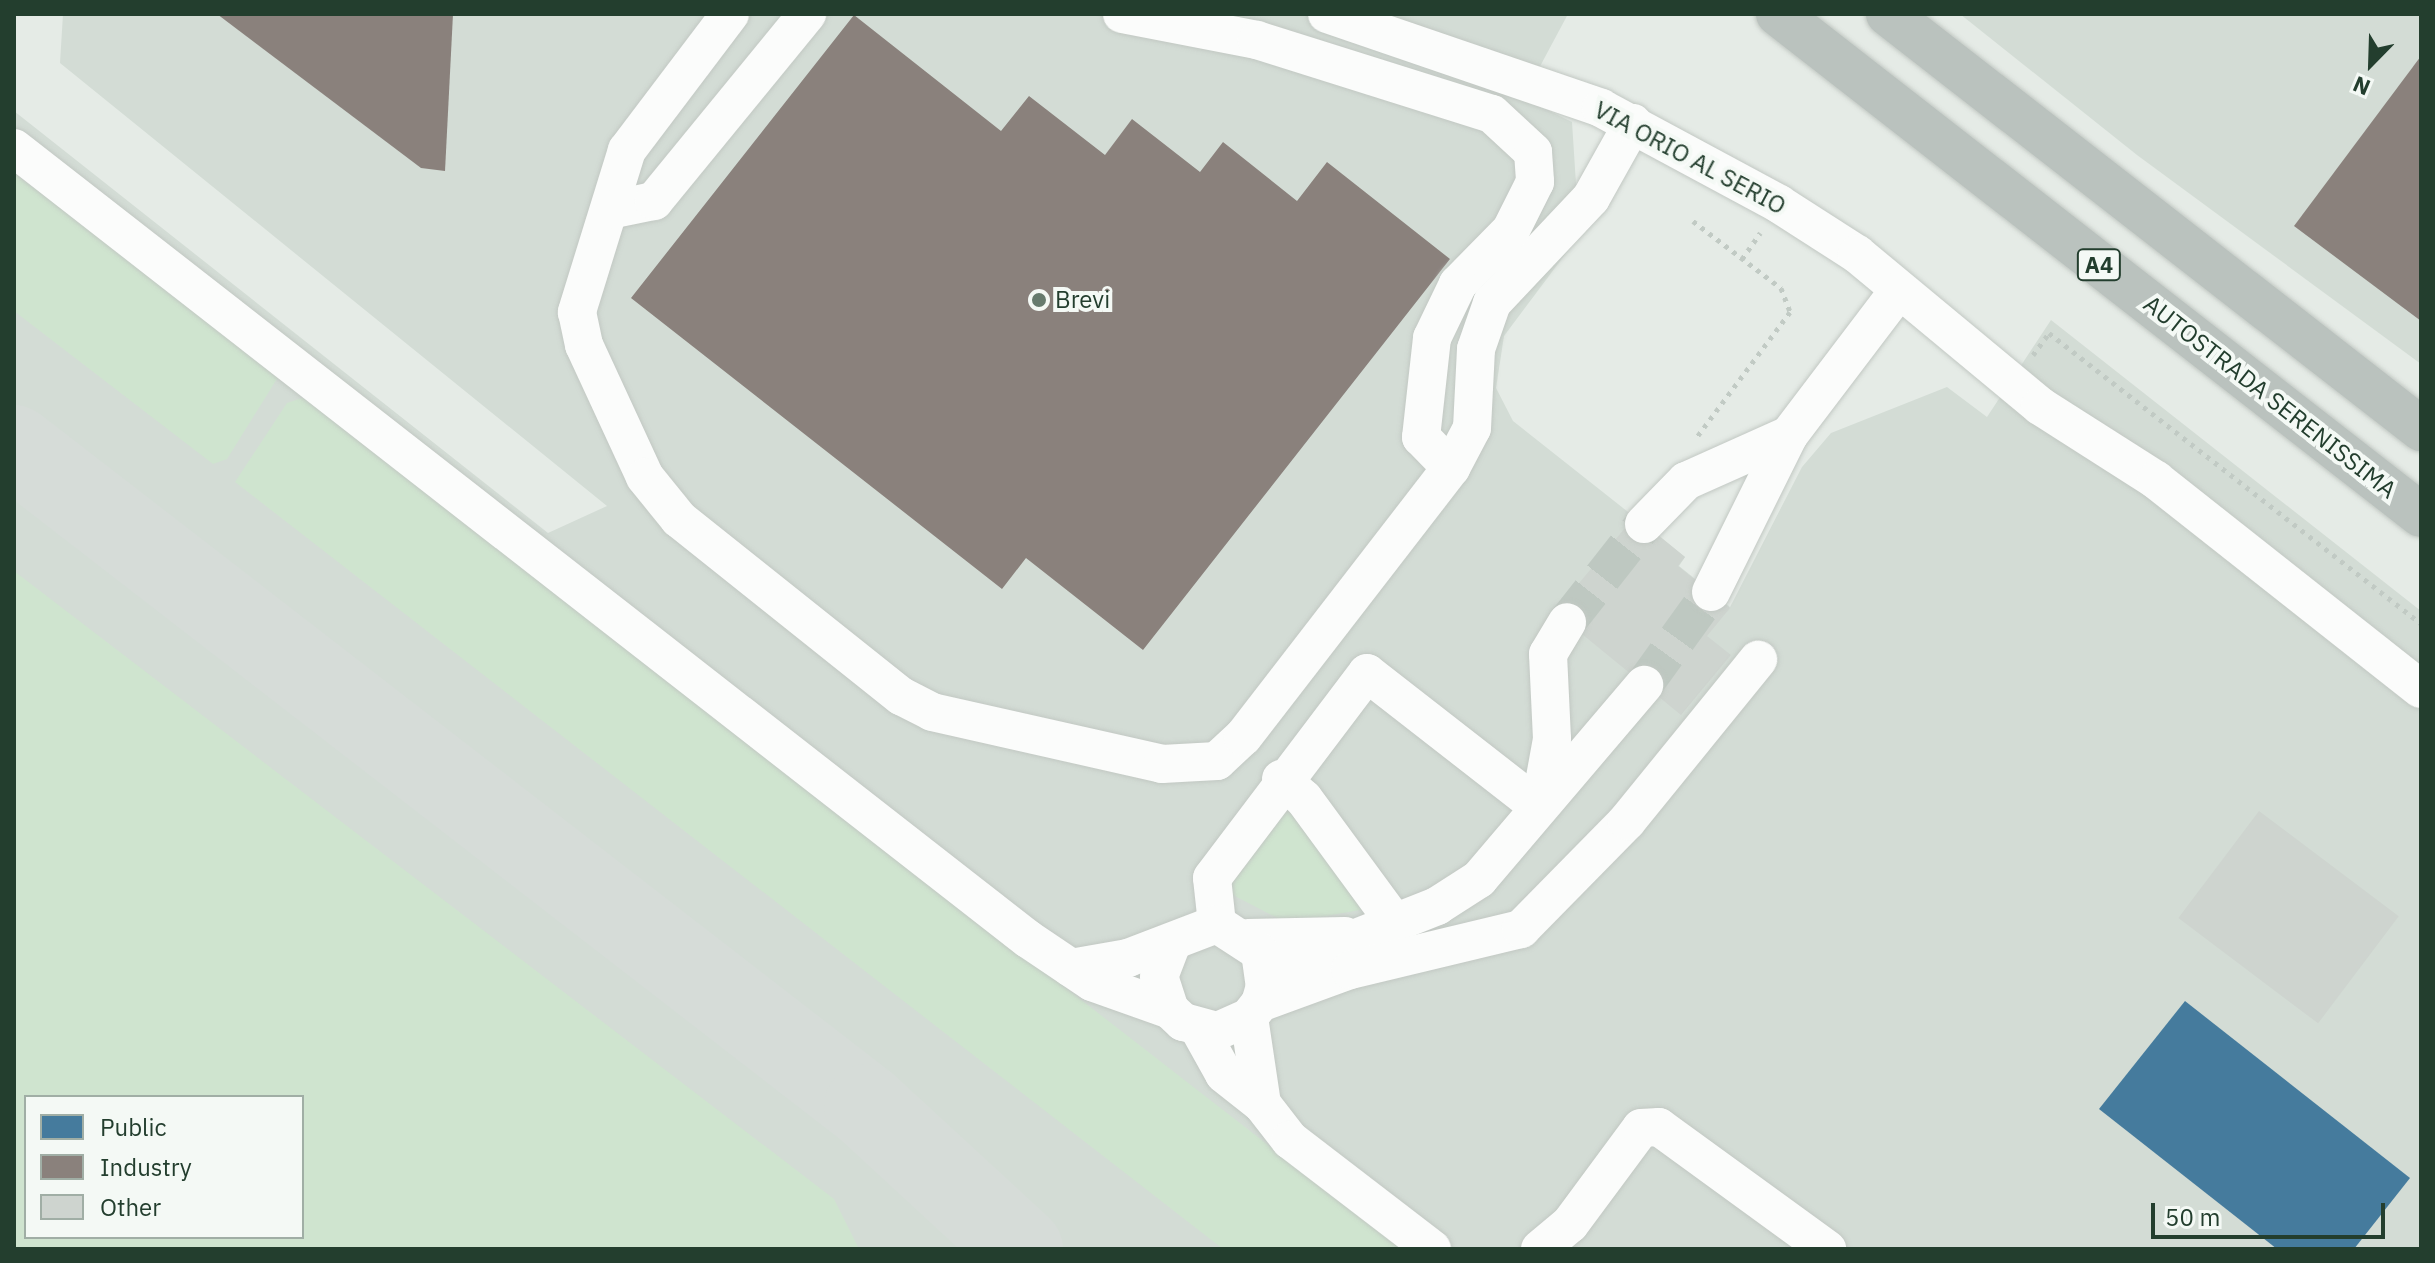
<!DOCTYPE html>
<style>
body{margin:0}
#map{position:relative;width:2435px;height:1263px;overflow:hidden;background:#e5ebe6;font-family:"IBM Plex Sans",sans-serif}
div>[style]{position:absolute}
.built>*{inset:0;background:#d3dcd5}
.green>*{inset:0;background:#cfe4cf}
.public>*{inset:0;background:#457b9d}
.industry>*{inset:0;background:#8a817c}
.taxiway>*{height:84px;margin:-42px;padding:0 42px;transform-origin:42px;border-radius:42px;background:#d6dcd8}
.building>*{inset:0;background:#ced4cf;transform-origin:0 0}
.minor-tunnel>*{height:38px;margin-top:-19px;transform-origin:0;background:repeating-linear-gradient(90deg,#bec8c1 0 38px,transparent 0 57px)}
.path>*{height:5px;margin-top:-2.5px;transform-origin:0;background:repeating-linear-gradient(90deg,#c1cac4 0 4px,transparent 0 10px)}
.roads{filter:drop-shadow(0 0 2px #c2c8c3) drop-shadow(0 0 2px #c2c8c3)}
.minor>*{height:38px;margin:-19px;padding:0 19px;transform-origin:19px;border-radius:19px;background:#fbfcfb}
.highway>*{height:44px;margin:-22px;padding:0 22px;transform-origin:22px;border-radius:22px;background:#bac2be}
.dots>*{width:22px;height:22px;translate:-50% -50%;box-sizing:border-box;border:4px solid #f4f9f5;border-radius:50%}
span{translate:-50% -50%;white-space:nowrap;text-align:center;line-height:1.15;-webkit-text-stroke:8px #f4f9f5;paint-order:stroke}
.shield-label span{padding:2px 6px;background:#f4f9f5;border:2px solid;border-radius:6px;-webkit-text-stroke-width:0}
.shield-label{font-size:22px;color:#233e2e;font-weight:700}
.street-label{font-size:24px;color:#233e2e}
.poi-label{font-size:24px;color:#233e2e}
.left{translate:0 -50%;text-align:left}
.frame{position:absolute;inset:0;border:16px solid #233e2e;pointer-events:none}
.legend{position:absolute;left:24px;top:1095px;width:280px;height:144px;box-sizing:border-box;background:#f4f9f5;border:2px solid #a0aea5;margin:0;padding:10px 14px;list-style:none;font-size:24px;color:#233e2e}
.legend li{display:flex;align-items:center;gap:16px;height:40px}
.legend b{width:40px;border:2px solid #a0aea5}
.north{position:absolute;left:2331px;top:24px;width:80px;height:80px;-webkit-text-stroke:6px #f4f9f5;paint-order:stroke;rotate:203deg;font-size:22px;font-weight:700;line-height:32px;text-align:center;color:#233e2e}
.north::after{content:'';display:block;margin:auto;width:28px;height:36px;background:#233e2e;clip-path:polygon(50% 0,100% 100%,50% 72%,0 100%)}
.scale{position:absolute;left:2151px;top:1203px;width:234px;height:36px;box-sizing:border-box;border:4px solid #233e2e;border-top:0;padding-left:10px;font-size:24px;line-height:28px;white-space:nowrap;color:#233e2e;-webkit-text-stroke:6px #f4f9f5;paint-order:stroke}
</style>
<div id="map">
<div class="built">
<i style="clip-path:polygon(evenodd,63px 14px,1568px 14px,1523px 98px,1572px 122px,1576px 184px,1602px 205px,1504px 336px,1496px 388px,1513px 421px,1685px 557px,1679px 566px,1730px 607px,1802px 467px,1831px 433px,1947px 387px,1987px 417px,2051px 320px,2421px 611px,2421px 1249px,14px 1249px,14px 111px,548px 533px,607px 506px,60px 63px,63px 14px,26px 1097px,302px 1097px,302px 1237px,26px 1237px,26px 1097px)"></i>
<i style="clip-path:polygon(1960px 14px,2421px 14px,2421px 364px,2137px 155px)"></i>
</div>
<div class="green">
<i style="clip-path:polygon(14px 173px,280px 374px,227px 459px,213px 464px,14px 311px)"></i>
<i style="clip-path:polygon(305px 397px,1402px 1249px,1223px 1249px,235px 482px,287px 403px)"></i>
<i style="clip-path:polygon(evenodd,14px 571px,834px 1199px,859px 1249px,14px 1249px,14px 571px,26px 1097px,302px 1097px,302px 1237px,26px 1237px,26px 1097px)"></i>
<i style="clip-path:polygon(1285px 803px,1364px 906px,1360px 910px,1287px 923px,1227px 892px,1227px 878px)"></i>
</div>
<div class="public">
<i style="clip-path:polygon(2185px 1001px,2410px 1178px,2354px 1249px,2277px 1249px,2099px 1109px)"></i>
</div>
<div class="industry">
<i style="clip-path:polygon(217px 14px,453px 14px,445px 171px,421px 168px)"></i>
<i style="clip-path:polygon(854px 15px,1001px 131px,1029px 96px,1105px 155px,1132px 119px,1200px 172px,1223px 142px,1297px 201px,1327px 162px,1450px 259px,1143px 650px,1026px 558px,1002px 589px,631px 298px)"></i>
<i style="clip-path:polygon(2421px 56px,2421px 321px,2294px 226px)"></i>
</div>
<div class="taxiway">
<i style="left:14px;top:447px;width:1077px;rotate:37.72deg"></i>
<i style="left:866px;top:1106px;width:211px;rotate:42.7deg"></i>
</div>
<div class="building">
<i style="clip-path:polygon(1635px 516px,1685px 557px,1678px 566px,1730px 608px,1707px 636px,1731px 655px,1681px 715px,1555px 612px)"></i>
<i style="left:2259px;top:811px;width:175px;height:134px;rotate:37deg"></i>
</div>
<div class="minor-tunnel">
<i style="left:1567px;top:622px;width:125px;rotate:-51.8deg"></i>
<i style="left:1644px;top:685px;width:115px;rotate:-54.2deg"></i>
</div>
<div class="path">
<i style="left:1693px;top:221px;width:111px;rotate:37.3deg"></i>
<i style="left:1781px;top:288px;width:26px;rotate:69deg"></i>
<i style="left:1790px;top:312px;width:157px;rotate:126.7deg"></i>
<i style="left:1742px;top:259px;width:32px;rotate:-55deg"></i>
<i style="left:2033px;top:355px;width:27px;rotate:-54deg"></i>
<i style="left:2049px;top:333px;width:472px;rotate:38deg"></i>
</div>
<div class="roads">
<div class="minor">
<i style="left:730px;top:14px;width:171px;rotate:127.1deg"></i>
<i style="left:627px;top:150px;width:170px;rotate:107.2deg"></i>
<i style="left:577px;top:312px;width:34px;rotate:78deg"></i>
<i style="left:584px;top:345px;width:145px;rotate:65.2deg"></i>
<i style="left:645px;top:477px;width:54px;rotate:51deg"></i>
<i style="left:679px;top:519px;width:284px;rotate:38.6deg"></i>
<i style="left:901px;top:696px;width:35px;rotate:27deg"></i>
<i style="left:932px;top:712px;width:236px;rotate:12.7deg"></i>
<i style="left:1162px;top:764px;width:55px;rotate:-3.1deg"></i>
<i style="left:1217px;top:761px;width:35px;rotate:-43deg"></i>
<i style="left:1243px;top:737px;width:340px;rotate:-52.3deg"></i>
<i style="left:1451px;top:468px;width:45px;rotate:-62.3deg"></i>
<i style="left:1472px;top:428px;width:79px;rotate:-87.1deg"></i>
<i style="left:1476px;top:349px;width:49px;rotate:-70.8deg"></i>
<i style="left:1492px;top:303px;width:144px;rotate:-46.7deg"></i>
<i style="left:1591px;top:198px;width:86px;rotate:-60.8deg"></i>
<i style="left:1122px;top:14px;width:137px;rotate:10.9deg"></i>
<i style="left:1257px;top:40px;width:246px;rotate:17.5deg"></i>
<i style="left:1492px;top:114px;width:56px;rotate:42.8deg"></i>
<i style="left:1533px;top:152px;width:30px;rotate:86deg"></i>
<i style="left:1535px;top:182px;width:54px;rotate:116.6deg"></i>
<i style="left:1511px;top:230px;width:76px;rotate:134.5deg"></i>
<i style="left:1458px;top:284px;width:60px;rotate:115.7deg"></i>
<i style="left:1432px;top:338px;width:100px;rotate:96.3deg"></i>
<i style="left:1421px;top:437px;width:43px;rotate:45.9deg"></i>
<i style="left:1327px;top:14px;width:290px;rotate:18.9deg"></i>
<i style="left:1601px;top:108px;width:202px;rotate:28.3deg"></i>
<i style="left:1779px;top:204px;width:93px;rotate:32.7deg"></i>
<i style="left:1857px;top:254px;width:238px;rotate:39.7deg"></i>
<i style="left:2040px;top:406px;width:138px;rotate:32.5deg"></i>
<i style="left:2156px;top:480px;width:337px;rotate:38.3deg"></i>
<i style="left:14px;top:148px;width:1286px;rotate:37.96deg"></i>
<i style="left:1028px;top:939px;width:77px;rotate:33.9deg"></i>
<i style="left:1092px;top:982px;width:83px;rotate:19.7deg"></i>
<i style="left:610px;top:210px;width:45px;rotate:-11.6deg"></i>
<i style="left:654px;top:201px;width:242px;rotate:-50.7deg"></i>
<i style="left:1644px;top:524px;width:60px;rotate:-45.7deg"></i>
<i style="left:1686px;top:481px;width:113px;rotate:-24.1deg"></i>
<i style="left:1711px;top:592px;width:175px;rotate:-63.6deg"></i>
<i style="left:1789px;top:435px;width:182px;rotate:-52.8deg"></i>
<i style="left:1281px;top:779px;width:30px;rotate:41deg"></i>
<i style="left:1304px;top:799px;width:150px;rotate:53.7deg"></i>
<i style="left:1540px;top:805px;width:67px;rotate:-79.7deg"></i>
<i style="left:1552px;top:739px;width:85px;rotate:-92.7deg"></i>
<i style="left:1548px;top:654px;width:37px;rotate:-59deg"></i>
<i style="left:1217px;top:924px;width:46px;rotate:-96.2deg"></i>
<i style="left:1212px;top:878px;width:257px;rotate:-52.9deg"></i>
<i style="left:1367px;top:673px;width:218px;rotate:37.9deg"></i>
<i style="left:1248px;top:938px;width:97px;rotate:-1.2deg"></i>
<i style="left:1071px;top:968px;width:58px;rotate:-10deg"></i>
<i style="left:1128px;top:958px;width:95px;rotate:-20.9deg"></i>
<i style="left:1217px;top:924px;width:51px;rotate:33.1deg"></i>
<i style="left:1260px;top:952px;width:34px;rotate:82deg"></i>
<i style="left:1265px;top:986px;width:18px;rotate:106deg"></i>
<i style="left:1260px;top:1003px;width:18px;rotate:128deg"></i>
<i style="left:1249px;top:1017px;width:35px;rotate:156deg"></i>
<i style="left:1217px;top:1031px;width:35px;rotate:-165deg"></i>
<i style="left:1183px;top:1022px;width:18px;rotate:-137deg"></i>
<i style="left:1170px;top:1010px;width:35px;rotate:-108deg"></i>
<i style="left:1159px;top:977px;width:34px;rotate:-69deg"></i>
<i style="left:1268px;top:973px;width:182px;rotate:-21.6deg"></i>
<i style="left:1437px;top:906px;width:50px;rotate:-32.7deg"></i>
<i style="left:1479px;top:879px;width:255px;rotate:-49.6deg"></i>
<i style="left:1260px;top:1003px;width:96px;rotate:-20.1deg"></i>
<i style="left:1350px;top:970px;width:176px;rotate:-13.5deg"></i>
<i style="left:1521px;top:929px;width:151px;rotate:-45.5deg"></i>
<i style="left:1627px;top:821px;width:208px;rotate:-50.9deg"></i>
<i style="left:1249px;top:1017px;width:88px;rotate:81.5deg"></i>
<i style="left:1199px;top:1029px;width:51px;rotate:60.9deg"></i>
<i style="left:1224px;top:1074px;width:48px;rotate:38.3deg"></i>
<i style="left:1262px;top:1104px;width:46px;rotate:52.1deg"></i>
<i style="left:1290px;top:1140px;width:179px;rotate:37.5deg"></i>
<i style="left:1540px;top:1249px;width:39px;rotate:-40deg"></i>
<i style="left:1570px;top:1224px;width:119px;rotate:-53.5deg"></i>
<i style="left:1641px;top:1128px;width:18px;rotate:-3deg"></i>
<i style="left:1659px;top:1127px;width:208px;rotate:36deg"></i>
</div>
<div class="highway">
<i style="left:1778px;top:14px;width:815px;rotate:37.92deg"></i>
<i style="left:1888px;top:14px;width:676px;rotate:37.9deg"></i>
</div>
</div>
<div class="dots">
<i style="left:1039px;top:300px;background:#677b6e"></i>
</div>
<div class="shield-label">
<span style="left:2099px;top:265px">A4</span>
</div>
<div class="street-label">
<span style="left:1690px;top:158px;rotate:28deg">VIA ORIO AL SERIO</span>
<span style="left:2270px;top:397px;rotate:38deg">AUTOSTRADA SERENISSIMA</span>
</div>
<div class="poi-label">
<span class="left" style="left:1055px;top:300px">Brevi</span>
</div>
<div class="frame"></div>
<ul class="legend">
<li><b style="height:22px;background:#457b9d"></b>Public</li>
<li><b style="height:22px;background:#8a817c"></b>Industry</li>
<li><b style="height:22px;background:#ced4cf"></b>Other</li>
</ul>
<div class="north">N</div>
<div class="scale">50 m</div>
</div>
